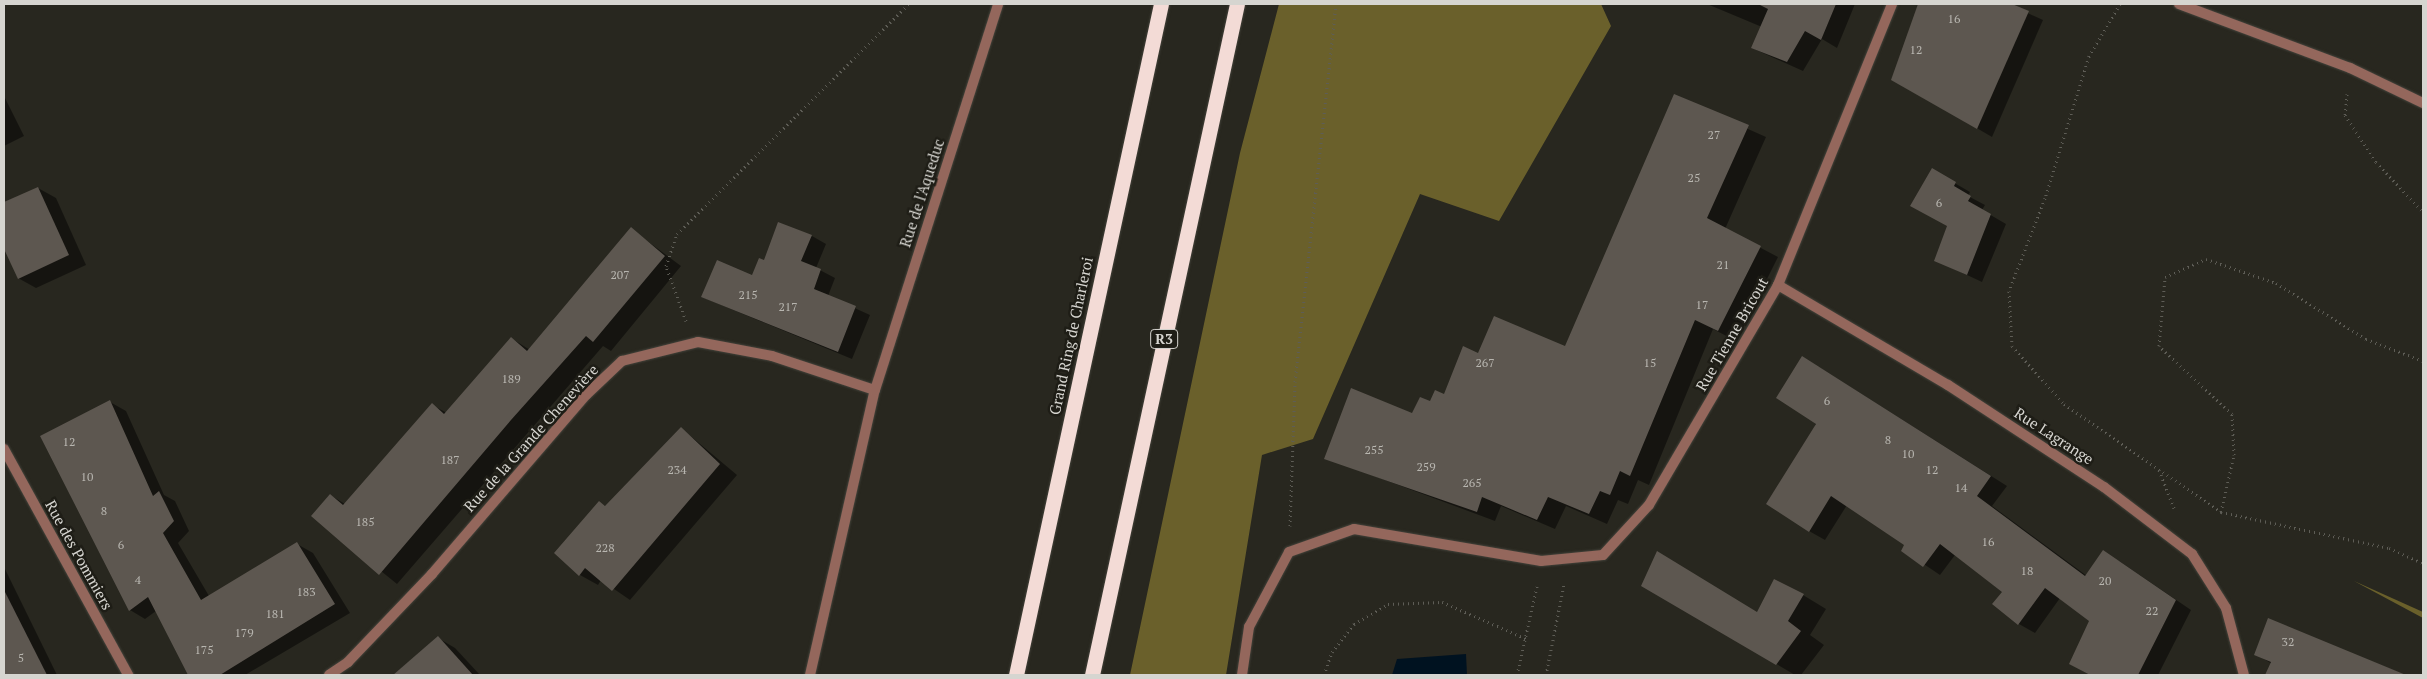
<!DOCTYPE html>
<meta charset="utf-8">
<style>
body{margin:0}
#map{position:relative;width:2427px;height:679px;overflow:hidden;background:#28271f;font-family:"PT Serif",serif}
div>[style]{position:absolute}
.forest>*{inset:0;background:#6a602b}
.water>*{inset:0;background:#001220}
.shadow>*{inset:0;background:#0007}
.building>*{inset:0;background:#5d5750}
.path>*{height:3px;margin-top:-1.5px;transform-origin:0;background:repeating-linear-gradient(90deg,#5e5d56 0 1px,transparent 0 5px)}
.roads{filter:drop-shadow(0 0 1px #44433b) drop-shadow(0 0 1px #44433b)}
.lane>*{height:10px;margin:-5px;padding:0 5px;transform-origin:5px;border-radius:5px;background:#94675c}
.street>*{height:10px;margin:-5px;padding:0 5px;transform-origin:5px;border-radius:5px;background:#94675c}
.highway>*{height:15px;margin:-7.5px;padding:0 7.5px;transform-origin:7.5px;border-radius:7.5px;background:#f3dbd6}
span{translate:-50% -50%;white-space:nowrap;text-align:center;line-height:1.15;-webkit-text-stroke:5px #1e1d16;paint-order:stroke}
.number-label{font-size:12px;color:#b8b6b0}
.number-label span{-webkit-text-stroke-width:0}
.shield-label span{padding:1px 4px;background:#1e1d16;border:1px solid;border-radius:4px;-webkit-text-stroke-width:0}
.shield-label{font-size:14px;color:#d6d5d0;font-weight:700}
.street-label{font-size:15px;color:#d6d5d0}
.frame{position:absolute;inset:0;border:5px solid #d6d5d0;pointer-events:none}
</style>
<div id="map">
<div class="forest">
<i style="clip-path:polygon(1279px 4px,1601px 4px,1611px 26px,1499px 221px,1420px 194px,1313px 439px,1262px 455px,1226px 675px,1130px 675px,1240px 153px)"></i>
<i style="clip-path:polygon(2354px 581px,2423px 612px,2423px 618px)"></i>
</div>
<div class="water">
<i style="clip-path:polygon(1466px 654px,1467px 675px,1392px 675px,1397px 659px)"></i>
</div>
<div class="shadow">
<i style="clip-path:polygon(1707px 4px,1855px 4px,1837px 48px,1822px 39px,1803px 71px,1752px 48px,1762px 27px)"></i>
<i style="clip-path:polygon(1921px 4px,2008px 4px,2043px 20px,1992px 137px,1893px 79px)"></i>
<i style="clip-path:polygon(4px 96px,24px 136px,4px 146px)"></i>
<i style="clip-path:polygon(1674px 96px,1766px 137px,1725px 229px,1778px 257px,1736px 341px,1713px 329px,1649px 485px,1638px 480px,1628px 504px,1618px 500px,1607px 524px,1566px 506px,1555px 529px,1501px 506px,1495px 521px,1326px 458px,1445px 396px,1479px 355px,1565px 348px)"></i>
<i style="clip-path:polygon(1932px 170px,1970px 192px,1968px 196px,1985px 205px,1982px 210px,2006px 224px,1982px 282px,1935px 260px,1948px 226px)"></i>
<i style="clip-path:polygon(38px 188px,56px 198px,86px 265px,36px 288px,18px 278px,4px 246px,4px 204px)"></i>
<i style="clip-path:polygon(631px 229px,681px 266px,611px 351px,603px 346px,397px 584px,313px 516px,330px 495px,345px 504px,432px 405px,447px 413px,511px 338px,530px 350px)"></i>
<i style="clip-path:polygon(812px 236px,826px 244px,816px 268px,835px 278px,828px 296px,870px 315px,852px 359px,702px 297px,753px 277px,765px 262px)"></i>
<i style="clip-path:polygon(1819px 367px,2007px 486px,1992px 506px,2087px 576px,2119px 561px,2191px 610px,2158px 675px,2090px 675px,2070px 664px,2091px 621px,2060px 598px,2035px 633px,2019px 624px,2003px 592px,1955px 555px,1940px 575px,1903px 550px,1906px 545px,1847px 505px,1825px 540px,1809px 531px)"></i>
<i style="clip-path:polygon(110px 402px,126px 411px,164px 495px,175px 501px,189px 531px,178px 543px,209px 596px,297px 544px,313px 553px,350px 613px,245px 675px,189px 675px,156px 611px,145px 619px,130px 610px)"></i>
<i style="clip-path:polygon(681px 428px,737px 475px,630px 600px,601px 580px,598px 585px,580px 575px,555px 553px,600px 503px,607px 507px)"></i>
<i style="clip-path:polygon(4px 567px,57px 675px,4px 675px)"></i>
<i style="clip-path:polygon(1643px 585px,1757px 613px,1803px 595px,1826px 609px,1810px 635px,1824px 645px,1801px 675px,1795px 675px)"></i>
<i style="clip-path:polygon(2269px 620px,2405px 675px,2267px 675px,2272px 664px,2256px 654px)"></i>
<i style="clip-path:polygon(438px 638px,455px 648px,480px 675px,393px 675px)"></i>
</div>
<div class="building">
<i style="clip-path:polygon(1758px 4px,1836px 4px,1821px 40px,1805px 31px,1787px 62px,1751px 48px,1768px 9px)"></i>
<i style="clip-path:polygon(1918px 4px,2012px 4px,2029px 11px,1977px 129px,1891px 80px)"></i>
<i style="clip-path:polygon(1674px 94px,1749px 125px,1707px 218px,1761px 246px,1718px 331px,1695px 320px,1630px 476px,1620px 471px,1610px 495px,1600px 491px,1589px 514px,1548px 497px,1537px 520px,1482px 497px,1477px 512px,1324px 459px,1351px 388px,1412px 413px,1420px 397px,1430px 401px,1435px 390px,1444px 394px,1463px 346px,1478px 353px,1494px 316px,1565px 346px)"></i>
<i style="clip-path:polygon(1932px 168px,1956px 182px,1954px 186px,1971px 196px,1968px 201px,1991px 214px,1967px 275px,1934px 261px,1947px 226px,1910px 206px)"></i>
<i style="clip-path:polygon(38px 187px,69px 255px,18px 279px,4px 249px,4px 202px)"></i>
<i style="clip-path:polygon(778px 222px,812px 235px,801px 261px,821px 269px,814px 289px,856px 306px,838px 352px,701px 297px,717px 260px,752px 275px,759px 258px,764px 260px)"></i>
<i style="clip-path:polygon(631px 227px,665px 256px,593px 342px,586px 336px,511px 420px,379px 575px,311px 516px,330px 494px,343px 505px,432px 403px,444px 414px,511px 337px,527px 351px)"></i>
<i style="clip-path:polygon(1802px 356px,1991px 476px,1977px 496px,2085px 576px,2103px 550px,2176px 600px,2138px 675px,2090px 675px,2069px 664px,2089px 621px,2045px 588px,2018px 625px,1992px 604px,2002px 592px,1940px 544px,1923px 567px,1901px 551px,1904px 545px,1831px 496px,1809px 532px,1766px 504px,1816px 424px,1776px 398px)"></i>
<i style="clip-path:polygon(110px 400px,153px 496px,159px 491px,174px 521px,163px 533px,201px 600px,297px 542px,335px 604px,220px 675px,188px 675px,148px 597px,129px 611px,40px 436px)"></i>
<i style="clip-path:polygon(681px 427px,720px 464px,612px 591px,585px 568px,579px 576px,554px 553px,599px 501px,605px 506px)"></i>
<i style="clip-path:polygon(1657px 551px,1757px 612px,1774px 579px,1804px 594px,1788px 621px,1801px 631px,1776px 665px,1641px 586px)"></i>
<i style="clip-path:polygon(4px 590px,47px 675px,4px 675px)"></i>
<i style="clip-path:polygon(2268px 618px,2406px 675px,2265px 675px,2271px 662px,2254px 655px)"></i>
<i style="clip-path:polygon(438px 636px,473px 675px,393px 675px)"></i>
</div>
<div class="path">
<i style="left:2120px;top:4px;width:61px;rotate:120.8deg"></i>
<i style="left:2089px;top:56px;width:149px;rotate:107.2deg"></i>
<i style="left:2045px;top:198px;width:100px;rotate:111.2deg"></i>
<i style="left:2009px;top:291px;width:55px;rotate:86.9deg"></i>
<i style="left:2012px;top:346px;width:78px;rotate:48.1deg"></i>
<i style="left:2064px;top:404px;width:191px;rotate:34.5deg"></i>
<i style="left:2221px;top:512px;width:172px;rotate:12.1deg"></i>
<i style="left:2389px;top:548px;width:37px;rotate:24deg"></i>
<i style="left:2347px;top:94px;width:21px;rotate:95deg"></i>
<i style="left:2345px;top:115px;width:56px;rotate:56.6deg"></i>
<i style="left:2376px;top:162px;width:69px;rotate:46.8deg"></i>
<i style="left:686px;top:321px;width:59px;rotate:-110deg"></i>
<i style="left:666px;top:266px;width:34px;rotate:-71deg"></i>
<i style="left:677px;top:234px;width:327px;rotate:-44.8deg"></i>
<i style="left:2159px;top:470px;width:41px;rotate:68.5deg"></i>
<i style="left:2221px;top:512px;width:58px;rotate:-77.2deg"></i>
<i style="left:2234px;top:455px;width:41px;rotate:-92.8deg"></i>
<i style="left:2232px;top:414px;width:100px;rotate:-137deg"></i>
<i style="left:2159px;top:346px;width:69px;rotate:-85deg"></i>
<i style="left:2165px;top:277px;width:45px;rotate:-23.7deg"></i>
<i style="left:2206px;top:259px;width:74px;rotate:18.9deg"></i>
<i style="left:2276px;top:283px;width:106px;rotate:31.9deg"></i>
<i style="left:2366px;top:339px;width:61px;rotate:21.1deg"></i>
<i style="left:1290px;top:526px;width:144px;rotate:-88deg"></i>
<i style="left:1295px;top:382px;width:380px;rotate:-83.8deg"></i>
<i style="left:1324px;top:675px;width:24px;rotate:-71deg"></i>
<i style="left:1332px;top:652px;width:36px;rotate:-52deg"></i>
<i style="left:1354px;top:624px;width:39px;rotate:-30deg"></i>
<i style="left:1388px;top:604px;width:54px;rotate:-2.1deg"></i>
<i style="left:1442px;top:602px;width:93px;rotate:23.5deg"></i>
<i style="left:1517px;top:675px;width:91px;rotate:-77.3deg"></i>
<i style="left:1546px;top:675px;width:93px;rotate:-78.8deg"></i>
</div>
<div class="roads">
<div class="lane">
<i style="left:2179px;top:4px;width:183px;rotate:20.5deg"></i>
<i style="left:2350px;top:68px;width:81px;rotate:25.6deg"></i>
</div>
<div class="street">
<i style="left:1778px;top:285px;width:197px;rotate:30.5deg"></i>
<i style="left:1948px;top:385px;width:186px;rotate:33.2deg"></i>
<i style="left:2104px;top:487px;width:111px;rotate:37.3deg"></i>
<i style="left:2192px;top:554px;width:64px;rotate:57.8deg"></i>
<i style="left:2226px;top:608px;width:69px;rotate:75deg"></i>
<i style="left:4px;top:449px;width:258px;rotate:61.2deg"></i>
<i style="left:329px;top:675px;width:23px;rotate:-34deg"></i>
<i style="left:348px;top:662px;width:122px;rotate:-46.3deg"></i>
<i style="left:432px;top:574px;width:236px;rotate:-49.3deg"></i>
<i style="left:586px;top:395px;width:50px;rotate:-43.4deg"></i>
<i style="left:622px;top:361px;width:78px;rotate:-14deg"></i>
<i style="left:698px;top:342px;width:75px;rotate:10.7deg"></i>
<i style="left:772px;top:356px;width:108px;rotate:18.3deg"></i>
<i style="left:810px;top:675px;width:292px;rotate:-77.2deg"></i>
<i style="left:875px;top:390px;width:405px;rotate:-72.3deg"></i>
<i style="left:1242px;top:675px;width:49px;rotate:-81.7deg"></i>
<i style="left:1249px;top:627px;width:85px;rotate:-61.9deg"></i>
<i style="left:1289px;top:552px;width:69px;rotate:-19.5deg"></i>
<i style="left:1354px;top:529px;width:190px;rotate:9.7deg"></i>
<i style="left:1541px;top:561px;width:62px;rotate:-5.5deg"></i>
<i style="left:1603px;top:555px;width:68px;rotate:-47.4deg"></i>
<i style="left:1649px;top:505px;width:255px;rotate:-59.6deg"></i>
<i style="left:1778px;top:285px;width:303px;rotate:-67.9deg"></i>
</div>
<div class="highway">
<i style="left:1016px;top:675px;width:686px;rotate:-77.81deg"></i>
<i style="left:1092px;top:675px;width:686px;rotate:-77.81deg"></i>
</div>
</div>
<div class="number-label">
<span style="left:1954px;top:19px">16</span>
<span style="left:1916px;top:50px">12</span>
<span style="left:1714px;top:135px">27</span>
<span style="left:1694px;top:178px">25</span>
<span style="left:1939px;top:203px">6</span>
<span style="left:1723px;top:265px">21</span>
<span style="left:620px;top:275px">207</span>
<span style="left:748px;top:295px">215</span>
<span style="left:1702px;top:305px">17</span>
<span style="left:788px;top:307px">217</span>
<span style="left:1485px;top:363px">267</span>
<span style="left:1650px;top:363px">15</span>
<span style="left:511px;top:379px">189</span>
<span style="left:1827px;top:401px">6</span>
<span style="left:1888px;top:440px">8</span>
<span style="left:69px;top:442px">12</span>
<span style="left:1374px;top:450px">255</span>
<span style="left:1908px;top:454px">10</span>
<span style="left:450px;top:460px">187</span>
<span style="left:1426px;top:467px">259</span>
<span style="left:677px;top:470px">234</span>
<span style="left:1932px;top:470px">12</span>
<span style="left:87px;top:477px">10</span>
<span style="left:1472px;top:483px">265</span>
<span style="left:1961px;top:488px">14</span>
<span style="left:104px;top:511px">8</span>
<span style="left:365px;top:522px">185</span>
<span style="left:1988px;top:542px">16</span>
<span style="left:121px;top:545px">6</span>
<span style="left:605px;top:548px">228</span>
<span style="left:2027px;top:571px">18</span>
<span style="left:138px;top:580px">4</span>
<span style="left:2105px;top:581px">20</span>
<span style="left:306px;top:592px">183</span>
<span style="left:2152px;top:611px">22</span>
<span style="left:275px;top:614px">181</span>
<span style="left:244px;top:633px">179</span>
<span style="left:2288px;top:642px">32</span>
<span style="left:204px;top:650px">175</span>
<span style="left:21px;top:658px">5</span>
</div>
<div class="shield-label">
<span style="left:1164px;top:339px">R3</span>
</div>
<div class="street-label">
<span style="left:922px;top:193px;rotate:-72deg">Rue de l'Aqueduc</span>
<span style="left:1732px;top:334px;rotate:-60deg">Rue Tienne Bricout</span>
<span style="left:1071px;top:336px;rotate:-78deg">Grand Ring de Charleroi</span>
<span style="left:2054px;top:436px;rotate:33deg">Rue Lagrange</span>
<span style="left:531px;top:438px;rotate:-48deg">Rue de la Grande Chenevière</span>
<span style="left:79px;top:555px;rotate:61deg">Rue des Pommiers</span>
</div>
<div class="frame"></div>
</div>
